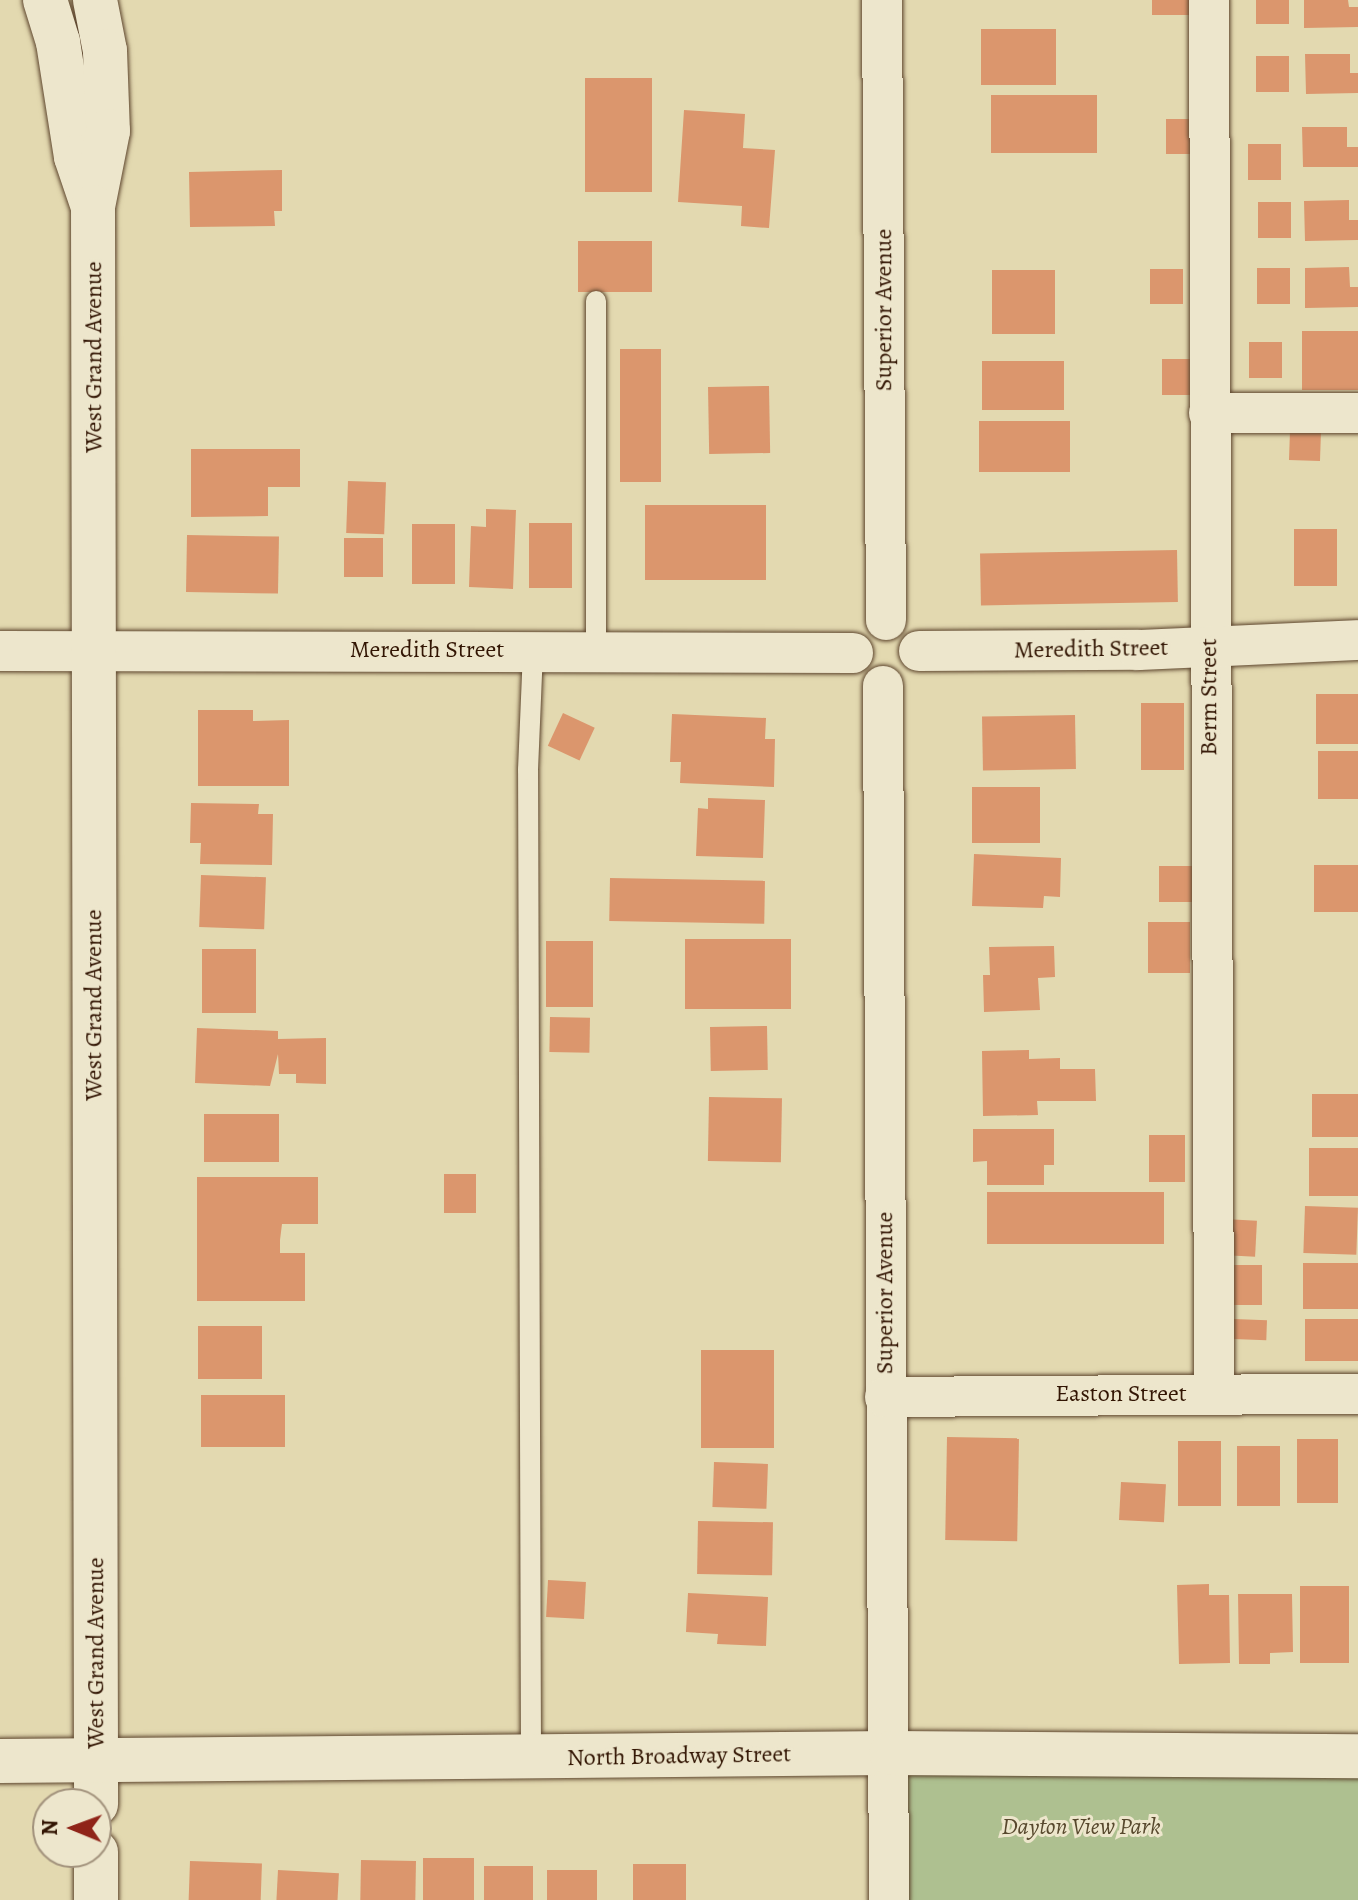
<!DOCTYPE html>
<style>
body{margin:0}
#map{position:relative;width:1358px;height:1900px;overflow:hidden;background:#e3d9b0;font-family:Alegreya,serif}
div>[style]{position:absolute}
.green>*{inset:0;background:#aec090;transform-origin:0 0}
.building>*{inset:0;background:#db966d;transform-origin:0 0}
.roads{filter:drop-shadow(0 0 2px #5e462e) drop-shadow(0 0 2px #5e462e)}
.lane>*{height:20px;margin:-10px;padding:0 10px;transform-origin:10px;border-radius:10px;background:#ede6cc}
.street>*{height:40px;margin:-20px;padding:0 20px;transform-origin:20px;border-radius:20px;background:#ede6cc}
.secondary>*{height:44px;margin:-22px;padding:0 22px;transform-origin:22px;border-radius:22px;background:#ede6cc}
span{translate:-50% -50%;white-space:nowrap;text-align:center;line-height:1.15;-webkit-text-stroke:6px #ede6cc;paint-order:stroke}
.street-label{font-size:24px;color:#321503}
.park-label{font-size:24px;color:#57482d;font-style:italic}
.north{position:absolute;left:32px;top:1788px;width:80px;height:80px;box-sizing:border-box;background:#ede6cc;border:2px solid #a2927c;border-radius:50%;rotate:271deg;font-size:22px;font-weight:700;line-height:32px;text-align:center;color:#321503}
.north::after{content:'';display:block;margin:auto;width:28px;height:36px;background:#8f2418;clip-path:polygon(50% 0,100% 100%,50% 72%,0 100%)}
</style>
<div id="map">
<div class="green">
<i style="left:891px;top:1753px;width:467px;height:147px"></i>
</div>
<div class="building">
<i style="left:1152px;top:0;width:37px;height:15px"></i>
<i style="left:1256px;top:0;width:33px;height:24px"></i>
<i style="clip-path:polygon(1304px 0,1348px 0,1349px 7px,1358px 7px,1358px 27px,1304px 28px)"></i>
<i style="left:981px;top:29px;width:75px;height:56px"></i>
<i style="clip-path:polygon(1305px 54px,1350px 54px,1350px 73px,1358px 73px,1358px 93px,1306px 94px)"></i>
<i style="left:1289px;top:56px;width:36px;height:33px;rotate:90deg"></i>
<i style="left:585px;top:78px;width:67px;height:114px"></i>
<i style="left:1097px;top:95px;width:58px;height:106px;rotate:90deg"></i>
<i style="clip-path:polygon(684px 110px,745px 114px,743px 148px,775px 150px,769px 228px,741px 226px,742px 206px,678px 202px)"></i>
<i style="left:1166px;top:119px;width:33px;height:35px"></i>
<i style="clip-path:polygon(1302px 127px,1347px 127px,1347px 147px,1358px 147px,1358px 167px,1303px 167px)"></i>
<i style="left:1248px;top:144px;width:33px;height:36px"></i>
<i style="clip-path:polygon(282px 170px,282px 211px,274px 211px,275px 226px,190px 227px,189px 172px)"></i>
<i style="clip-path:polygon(1349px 200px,1349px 220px,1358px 220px,1358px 240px,1305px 241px,1304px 201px)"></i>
<i style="left:1291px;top:202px;width:36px;height:33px;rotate:90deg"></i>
<i style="left:578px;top:241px;width:74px;height:51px"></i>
<i style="clip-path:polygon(1349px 267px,1350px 287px,1358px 287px,1358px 307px,1305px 308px,1305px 268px)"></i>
<i style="left:1290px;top:268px;width:36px;height:33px;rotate:90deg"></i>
<i style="left:1150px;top:269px;width:33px;height:35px"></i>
<i style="left:992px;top:270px;width:63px;height:64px"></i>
<i style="left:1302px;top:331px;width:56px;height:59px"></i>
<i style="left:1249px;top:342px;width:33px;height:36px"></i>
<i style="left:620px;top:349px;width:41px;height:133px"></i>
<i style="left:1162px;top:359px;width:34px;height:36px"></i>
<i style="left:982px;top:361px;width:82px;height:49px"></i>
<i style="left:769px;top:386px;width:67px;height:61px;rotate:89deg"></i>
<i style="left:979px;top:421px;width:91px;height:51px"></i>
<i style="left:1290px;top:431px;width:31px;height:29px;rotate:2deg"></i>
<i style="clip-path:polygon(191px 449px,300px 449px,300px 487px,268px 487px,268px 516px,191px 517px)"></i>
<i style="left:348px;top:481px;width:38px;height:52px;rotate:2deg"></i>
<i style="left:645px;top:505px;width:121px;height:75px"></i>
<i style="clip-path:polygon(486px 509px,516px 510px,513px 589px,469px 587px,471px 526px,486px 527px)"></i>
<i style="left:572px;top:523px;width:65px;height:43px;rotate:90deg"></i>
<i style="left:412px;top:524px;width:43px;height:60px"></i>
<i style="left:1294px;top:529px;width:43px;height:57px"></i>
<i style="left:187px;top:535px;width:92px;height:57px;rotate:1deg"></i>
<i style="left:344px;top:538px;width:39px;height:39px"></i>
<i style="left:1177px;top:550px;width:52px;height:197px;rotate:89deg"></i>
<i style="left:1316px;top:694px;width:42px;height:50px"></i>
<i style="left:1141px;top:703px;width:43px;height:67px"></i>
<i style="clip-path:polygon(198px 710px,253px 710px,253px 721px,289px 720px,289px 786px,198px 786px)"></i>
<i style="left:563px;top:713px;width:35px;height:36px;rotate:25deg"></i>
<i style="clip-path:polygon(672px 714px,766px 718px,765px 739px,775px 739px,774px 787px,680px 783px,681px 762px,670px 762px)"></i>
<i style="left:1075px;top:715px;width:54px;height:93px;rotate:89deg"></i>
<i style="left:1358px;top:751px;width:48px;height:40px;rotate:90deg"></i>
<i style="left:972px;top:787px;width:68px;height:56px"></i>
<i style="clip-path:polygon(708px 798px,765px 800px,763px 858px,696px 856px,698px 808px,708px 809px)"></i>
<i style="clip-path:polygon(191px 803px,259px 804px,258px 814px,273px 814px,272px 865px,200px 864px,201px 843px,190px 843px)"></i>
<i style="clip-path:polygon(974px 854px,1061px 858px,1060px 897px,1044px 896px,1043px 908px,972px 906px)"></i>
<i style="left:1314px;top:865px;width:44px;height:47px"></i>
<i style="left:1159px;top:866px;width:33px;height:36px"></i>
<i style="left:201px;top:875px;width:65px;height:52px;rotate:2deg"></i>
<i style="left:610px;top:878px;width:155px;height:43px;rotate:1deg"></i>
<i style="left:1148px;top:922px;width:42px;height:51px"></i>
<i style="left:685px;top:939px;width:106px;height:70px"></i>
<i style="left:593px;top:941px;width:66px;height:47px;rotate:90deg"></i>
<i style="clip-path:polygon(1054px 946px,1055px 977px,1038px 978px,1040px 1010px,984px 1012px,983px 975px,990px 975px,989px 947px)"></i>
<i style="left:256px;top:949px;width:64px;height:54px;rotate:90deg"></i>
<i style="left:550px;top:1017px;width:40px;height:35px;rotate:1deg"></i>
<i style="left:767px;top:1026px;width:44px;height:57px;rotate:89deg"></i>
<i style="clip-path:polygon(197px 1028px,278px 1031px,278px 1039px,326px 1038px,326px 1084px,296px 1083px,296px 1074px,279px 1074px,278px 1054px,270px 1086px,195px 1083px)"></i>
<i style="clip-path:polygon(1029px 1050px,1029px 1059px,1060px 1058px,1060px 1069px,1095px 1069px,1096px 1101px,1037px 1101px,1038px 1115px,983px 1116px,982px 1051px)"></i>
<i style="left:1312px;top:1094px;width:46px;height:43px"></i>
<i style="left:709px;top:1097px;width:73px;height:64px;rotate:1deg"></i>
<i style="left:279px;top:1114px;width:48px;height:75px;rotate:90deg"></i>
<i style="clip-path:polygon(973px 1129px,1054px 1129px,1054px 1165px,1044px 1165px,1044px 1185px,987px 1185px,987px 1161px,973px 1162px)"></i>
<i style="left:1149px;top:1135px;width:36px;height:47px"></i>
<i style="left:1309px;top:1148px;width:49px;height:48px"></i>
<i style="left:444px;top:1174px;width:32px;height:39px"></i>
<i style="clip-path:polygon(197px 1177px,318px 1177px,318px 1224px,282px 1224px,280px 1240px,280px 1253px,305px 1253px,305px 1301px,197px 1301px)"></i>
<i style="left:987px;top:1192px;width:177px;height:52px"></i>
<i style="left:1305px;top:1206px;width:53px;height:47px;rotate:2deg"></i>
<i style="left:1224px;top:1219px;width:33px;height:36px;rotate:3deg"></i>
<i style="left:1358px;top:1263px;width:46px;height:55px;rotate:90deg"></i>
<i style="left:1226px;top:1265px;width:36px;height:40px"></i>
<i style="left:1234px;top:1319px;width:33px;height:20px;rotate:2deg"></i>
<i style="left:1305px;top:1319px;width:53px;height:42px"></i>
<i style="left:198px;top:1326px;width:64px;height:53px"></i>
<i style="left:774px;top:1350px;width:98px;height:73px;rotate:90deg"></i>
<i style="left:285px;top:1395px;width:52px;height:84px;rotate:90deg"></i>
<i style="left:947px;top:1437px;width:72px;height:103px;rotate:1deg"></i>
<i style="left:1338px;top:1439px;width:64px;height:41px;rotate:90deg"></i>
<i style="left:1178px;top:1441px;width:43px;height:65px"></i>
<i style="left:1237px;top:1446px;width:43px;height:60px"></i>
<i style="left:714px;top:1462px;width:54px;height:45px;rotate:2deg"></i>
<i style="left:1121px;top:1482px;width:45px;height:38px;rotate:3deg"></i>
<i style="left:698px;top:1521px;width:75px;height:53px;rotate:1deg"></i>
<i style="left:548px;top:1580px;width:38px;height:37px;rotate:3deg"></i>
<i style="clip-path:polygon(1209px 1584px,1209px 1595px,1229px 1595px,1230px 1663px,1179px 1664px,1177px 1585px)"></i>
<i style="left:1300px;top:1586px;width:49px;height:77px"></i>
<i style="clip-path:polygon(688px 1593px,768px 1597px,766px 1646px,717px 1644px,718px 1634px,686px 1632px)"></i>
<i style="clip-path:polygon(1238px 1594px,1292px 1594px,1293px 1652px,1270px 1653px,1270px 1664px,1239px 1664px)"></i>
<i style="left:423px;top:1858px;width:51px;height:42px"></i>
<i style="left:361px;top:1860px;width:55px;height:40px;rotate:1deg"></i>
<i style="left:190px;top:1861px;width:72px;height:39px;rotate:2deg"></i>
<i style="left:633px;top:1864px;width:53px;height:36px"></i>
<i style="left:484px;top:1866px;width:49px;height:34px"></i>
<i style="left:278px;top:1870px;width:61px;height:30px;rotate:3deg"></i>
<i style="left:547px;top:1870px;width:50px;height:30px"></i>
</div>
<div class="roads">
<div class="lane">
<i style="left:596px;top:650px;width:349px;rotate:-90deg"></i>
<i style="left:531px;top:1759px;width:989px;rotate:-90.17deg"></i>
<i style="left:528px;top:770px;width:121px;rotate:-87.6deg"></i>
</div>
<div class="street">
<i style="left:882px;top:0;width:620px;rotate:89.63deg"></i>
<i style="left:1209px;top:0;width:1394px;rotate:89.79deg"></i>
<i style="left:1209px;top:413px;width:149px"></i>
<i style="left:0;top:651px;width:853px;rotate:0.13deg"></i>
<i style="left:919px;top:651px;width:219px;rotate:-0.3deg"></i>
<i style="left:1138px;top:650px;width:220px;rotate:-2.6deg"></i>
<i style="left:883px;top:686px;width:1214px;rotate:89.72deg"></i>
<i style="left:885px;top:1397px;width:473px;rotate:-0.4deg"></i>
</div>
<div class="secondary">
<i style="left:45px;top:0;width:44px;rotate:72.8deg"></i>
<i style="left:58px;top:42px;width:116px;rotate:81.1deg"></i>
<i style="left:76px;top:157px;width:50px;rotate:71.2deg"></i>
<i style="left:95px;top:0;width:52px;rotate:78.9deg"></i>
<i style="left:105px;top:51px;width:80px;rotate:87.9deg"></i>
<i style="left:108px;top:131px;width:77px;rotate:101.2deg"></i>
<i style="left:93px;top:207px;width:1597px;rotate:89.89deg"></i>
<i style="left:0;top:1761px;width:891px;rotate:-0.51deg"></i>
<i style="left:891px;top:1753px;width:467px;rotate:0.4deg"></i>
<i style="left:96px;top:1900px;width:48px;rotate:-90deg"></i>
</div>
</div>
<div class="street-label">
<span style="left:884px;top:310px;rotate:-90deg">Superior Avenue</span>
<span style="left:94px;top:357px;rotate:-90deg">West Grand Avenue</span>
<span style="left:1091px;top:649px;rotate:-1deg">Meredith Street</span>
<span style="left:427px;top:650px">Meredith Street</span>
<span style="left:1209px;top:697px;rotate:-90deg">Berm Street</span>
<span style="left:94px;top:1005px;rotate:-90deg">West Grand Avenue</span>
<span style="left:885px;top:1293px;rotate:-90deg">Superior Avenue</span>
<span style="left:1121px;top:1394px">Easton Street</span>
<span style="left:96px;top:1653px;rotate:-90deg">West Grand Avenue</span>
<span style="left:679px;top:1756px;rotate:-1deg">North Broadway Street</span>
</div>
<div class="park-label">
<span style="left:1081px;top:1827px">Dayton View Park</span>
</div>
<div class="north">N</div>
</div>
